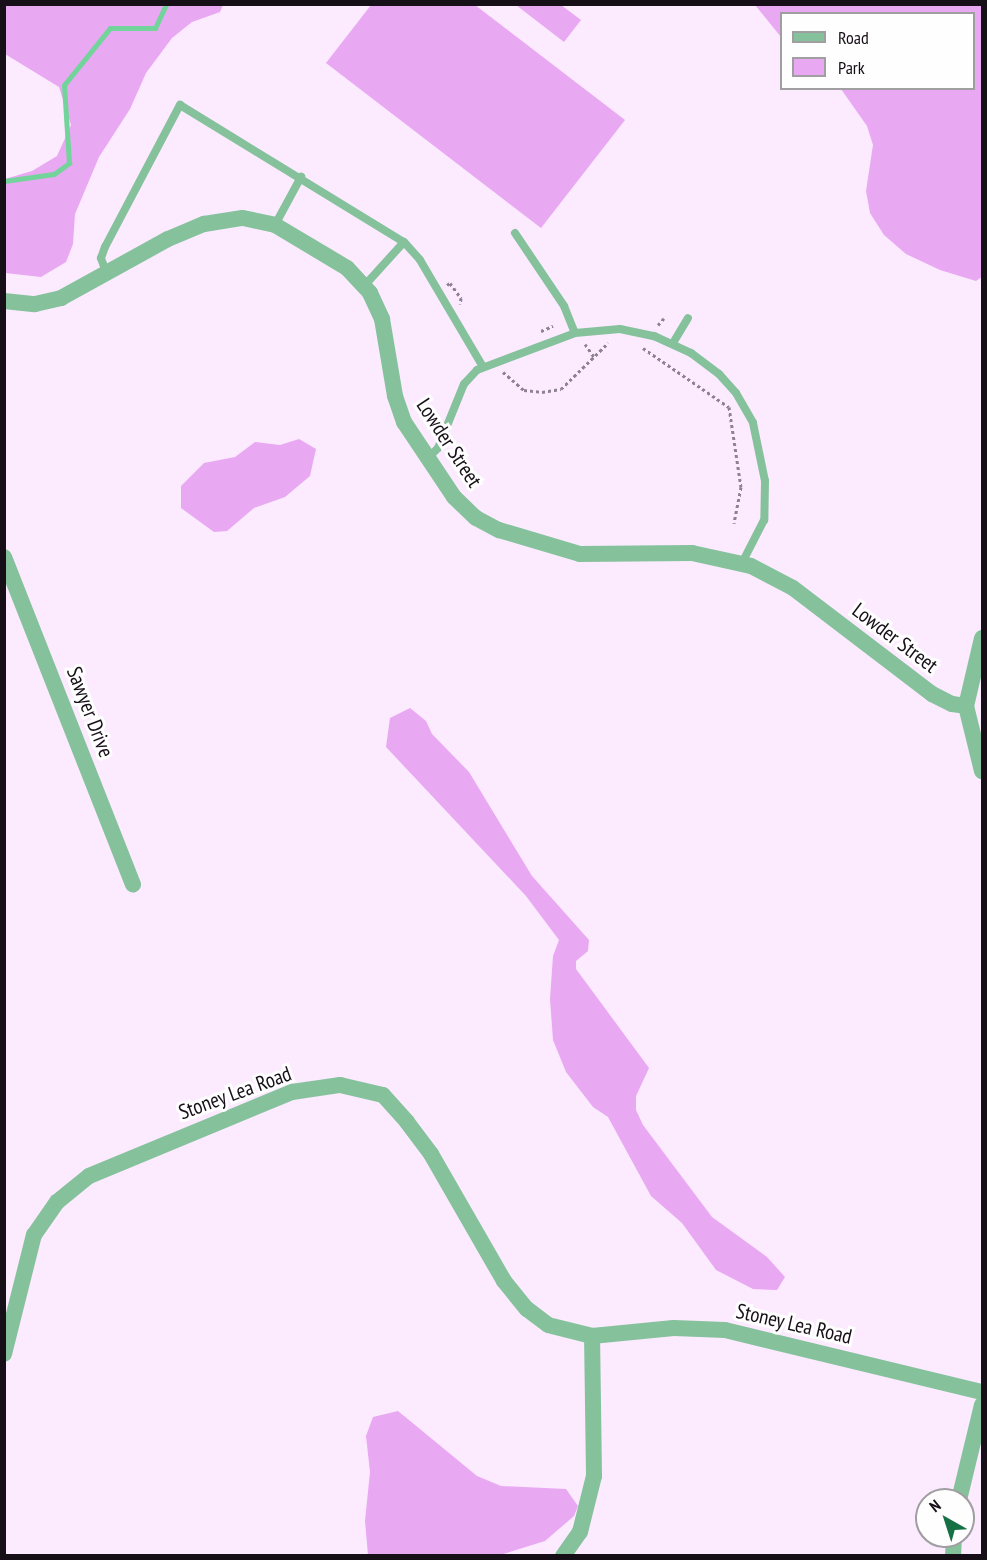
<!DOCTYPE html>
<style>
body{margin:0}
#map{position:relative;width:987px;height:1560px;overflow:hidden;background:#fceaff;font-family:"PT Sans Narrow",sans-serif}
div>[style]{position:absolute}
.green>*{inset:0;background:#e8a8f2}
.stream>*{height:5px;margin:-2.5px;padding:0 2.5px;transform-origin:2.5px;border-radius:2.5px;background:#72d49a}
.path>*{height:3px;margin-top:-1.5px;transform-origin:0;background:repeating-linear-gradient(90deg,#8e8190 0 3px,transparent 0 6px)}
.service>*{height:8px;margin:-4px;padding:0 4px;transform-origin:4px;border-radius:4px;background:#85c29c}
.minor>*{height:16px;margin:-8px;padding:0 8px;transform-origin:8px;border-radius:8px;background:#85c29c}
span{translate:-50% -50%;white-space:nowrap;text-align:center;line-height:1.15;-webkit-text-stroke:6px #fefefe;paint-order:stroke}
.street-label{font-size:21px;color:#160f17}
.frame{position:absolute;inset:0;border:6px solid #160f17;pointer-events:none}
.legend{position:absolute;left:780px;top:12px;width:195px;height:78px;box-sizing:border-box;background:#fefefe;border:2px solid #a19ea2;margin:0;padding:8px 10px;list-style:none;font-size:18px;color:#160f17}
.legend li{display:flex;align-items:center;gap:12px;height:30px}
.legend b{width:30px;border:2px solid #a19ea2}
.north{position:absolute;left:915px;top:1488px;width:60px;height:60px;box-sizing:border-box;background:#fefefe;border:2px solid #a19ea2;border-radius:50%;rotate:321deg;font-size:16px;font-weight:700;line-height:24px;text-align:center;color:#160f17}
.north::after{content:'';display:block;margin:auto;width:21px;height:27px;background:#157044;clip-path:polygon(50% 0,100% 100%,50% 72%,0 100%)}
</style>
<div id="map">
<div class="green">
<i style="clip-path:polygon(5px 4px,223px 5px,220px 12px,192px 22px,172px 38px,146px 73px,130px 109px,99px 157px,75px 214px,73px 244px,66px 262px,41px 277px,5px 273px,5px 179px,32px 171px,57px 156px,71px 125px,59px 87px,5px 54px)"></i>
<i style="clip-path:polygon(371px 5px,475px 5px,625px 120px,541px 228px,326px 63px)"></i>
<i style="clip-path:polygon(516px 5px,561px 5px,581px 20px,564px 42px)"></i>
<i style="clip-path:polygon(755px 5px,982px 5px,982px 277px,976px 281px,940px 270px,906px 254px,884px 235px,870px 213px,866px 191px,873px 145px,867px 126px,841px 89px,974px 88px,974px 14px,782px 14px,781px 37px)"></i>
<i style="clip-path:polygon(299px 439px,316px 449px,310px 476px,285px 497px,254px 508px,227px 531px,214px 532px,181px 508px,181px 486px,204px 463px,235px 457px,255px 442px,280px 445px)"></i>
<i style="clip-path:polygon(410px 708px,426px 721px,432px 734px,469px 772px,532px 876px,589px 940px,588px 951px,576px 961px,576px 969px,649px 1068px,636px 1096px,636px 1110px,643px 1125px,712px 1217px,767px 1257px,785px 1277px,777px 1290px,753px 1289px,716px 1270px,682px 1223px,651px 1196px,608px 1117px,593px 1107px,566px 1072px,553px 1040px,550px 999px,553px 956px,559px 940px,526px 896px,386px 747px,390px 718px)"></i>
<i style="clip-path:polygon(398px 1411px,477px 1476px,501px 1486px,566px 1489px,578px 1506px,574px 1516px,545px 1541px,500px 1555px,368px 1555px,365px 1521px,370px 1472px,366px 1436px,373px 1417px)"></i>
</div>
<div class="stream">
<i style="left:4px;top:181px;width:50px;rotate:-8deg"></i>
<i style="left:54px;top:174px;width:19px;rotate:-36deg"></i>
<i style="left:69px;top:163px;width:78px;rotate:-93.7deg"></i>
<i style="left:64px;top:85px;width:73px;rotate:-51.1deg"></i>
<i style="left:110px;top:28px;width:45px"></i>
<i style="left:155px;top:28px;width:26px;rotate:-65deg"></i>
</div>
<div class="path">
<i style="left:447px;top:285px;width:4px;rotate:-34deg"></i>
<i style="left:450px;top:283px;width:19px;rotate:54deg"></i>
<i style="left:461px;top:298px;width:6px;rotate:99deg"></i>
<i style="left:658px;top:325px;width:9px;rotate:-49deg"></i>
<i style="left:541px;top:331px;width:13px;rotate:-23deg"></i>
<i style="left:585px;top:344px;width:16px;rotate:55deg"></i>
<i style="left:643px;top:348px;width:104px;rotate:34.5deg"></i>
<i style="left:729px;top:407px;width:81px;rotate:81.5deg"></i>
<i style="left:741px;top:487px;width:37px;rotate:101deg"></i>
<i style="left:503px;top:372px;width:28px;rotate:41deg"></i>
<i style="left:524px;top:390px;width:18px;rotate:6deg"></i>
<i style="left:542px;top:392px;width:19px;rotate:-9deg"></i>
<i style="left:561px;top:389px;width:66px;rotate:-44.4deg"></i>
</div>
<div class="service">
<i style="left:275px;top:225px;width:55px;rotate:-61.6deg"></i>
<i style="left:515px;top:233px;width:88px;rotate:56.1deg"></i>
<i style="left:564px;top:306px;width:29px;rotate:68deg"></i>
<i style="left:107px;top:274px;width:17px;rotate:-111deg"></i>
<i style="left:101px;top:258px;width:12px;rotate:-70deg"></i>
<i style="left:105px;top:247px;width:161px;rotate:-62.2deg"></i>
<i style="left:180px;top:105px;width:263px;rotate:31.5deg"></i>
<i style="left:404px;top:242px;width:24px;rotate:48deg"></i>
<i style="left:420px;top:260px;width:124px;rotate:59.5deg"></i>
<i style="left:365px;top:285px;width:58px;rotate:-47.8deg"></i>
<i style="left:673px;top:343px;width:29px;rotate:-59deg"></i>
<i style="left:428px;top:458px;width:14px;rotate:-45deg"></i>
<i style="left:438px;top:448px;width:69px;rotate:-67.9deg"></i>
<i style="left:464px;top:384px;width:19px;rotate:-47deg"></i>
<i style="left:477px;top:370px;width:105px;rotate:-20.7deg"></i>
<i style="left:575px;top:333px;width:45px;rotate:-5.1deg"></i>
<i style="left:620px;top:329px;width:35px;rotate:12deg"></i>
<i style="left:654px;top:336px;width:41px;rotate:24.7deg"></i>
<i style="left:691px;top:353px;width:35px;rotate:37deg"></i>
<i style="left:719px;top:374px;width:25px;rotate:48deg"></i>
<i style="left:736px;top:393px;width:34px;rotate:60deg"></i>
<i style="left:753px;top:423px;width:59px;rotate:78.3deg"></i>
<i style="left:765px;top:481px;width:39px;rotate:91deg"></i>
<i style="left:764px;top:520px;width:48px;rotate:117.1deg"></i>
</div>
<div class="minor">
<i style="left:4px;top:301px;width:31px;rotate:6deg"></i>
<i style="left:35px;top:304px;width:27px;rotate:-13deg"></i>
<i style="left:61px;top:298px;width:122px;rotate:-28.9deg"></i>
<i style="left:168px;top:239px;width:39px;rotate:-23deg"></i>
<i style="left:204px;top:224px;width:39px;rotate:-9deg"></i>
<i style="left:243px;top:218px;width:33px;rotate:12deg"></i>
<i style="left:275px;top:225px;width:84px;rotate:30.8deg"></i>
<i style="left:347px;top:268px;width:34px;rotate:47deg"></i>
<i style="left:370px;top:293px;width:29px;rotate:65deg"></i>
<i style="left:382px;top:319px;width:78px;rotate:80.4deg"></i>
<i style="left:395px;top:396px;width:28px;rotate:71deg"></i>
<i style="left:404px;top:422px;width:90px;rotate:56.3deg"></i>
<i style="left:454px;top:497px;width:30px;rotate:44deg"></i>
<i style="left:476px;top:518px;width:26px;rotate:28deg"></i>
<i style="left:499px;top:530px;width:84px;rotate:16.5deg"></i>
<i style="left:580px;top:554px;width:112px;rotate:-0.5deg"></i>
<i style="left:692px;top:553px;width:60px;rotate:12.4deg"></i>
<i style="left:751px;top:566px;width:47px;rotate:27.6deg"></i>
<i style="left:793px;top:588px;width:175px;rotate:37.3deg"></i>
<i style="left:932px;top:694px;width:22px;rotate:27deg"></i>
<i style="left:952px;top:704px;width:14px;rotate:8deg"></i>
<i style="left:4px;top:557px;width:352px;rotate:68.5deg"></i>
<i style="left:982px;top:638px;width:70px;rotate:103.2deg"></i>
<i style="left:966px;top:706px;width:67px;rotate:76.2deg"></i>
<i style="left:4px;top:1354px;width:123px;rotate:-75.9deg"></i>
<i style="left:34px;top:1235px;width:40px;rotate:-55.1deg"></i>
<i style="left:57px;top:1202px;width:41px;rotate:-39.1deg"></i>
<i style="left:89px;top:1176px;width:220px;rotate:-22.5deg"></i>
<i style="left:292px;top:1092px;width:49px;rotate:-8.3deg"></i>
<i style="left:340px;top:1085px;width:44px;rotate:13.1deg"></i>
<i style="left:383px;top:1095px;width:36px;rotate:48deg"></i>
<i style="left:407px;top:1122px;width:40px;rotate:53deg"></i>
<i style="left:431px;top:1154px;width:146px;rotate:60.1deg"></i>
<i style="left:504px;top:1281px;width:36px;rotate:51deg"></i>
<i style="left:527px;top:1309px;width:26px;rotate:37deg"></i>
<i style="left:548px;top:1325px;width:45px;rotate:14deg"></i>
<i style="left:592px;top:1336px;width:82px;rotate:-5.6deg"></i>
<i style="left:674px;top:1328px;width:51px;rotate:2.2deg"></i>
<i style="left:725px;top:1330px;width:264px;rotate:13.6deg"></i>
<i style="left:959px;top:1500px;width:98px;rotate:-76.4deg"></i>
<i style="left:563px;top:1556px;width:29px;rotate:-55deg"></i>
<i style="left:580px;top:1532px;width:58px;rotate:-76deg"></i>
<i style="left:594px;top:1476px;width:140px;rotate:-90.8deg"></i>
<i style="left:953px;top:1556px;width:20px;rotate:-87deg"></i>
</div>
<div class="street-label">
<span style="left:449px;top:443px;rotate:57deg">Lowder Street</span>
<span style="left:895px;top:638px;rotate:37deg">Lowder Street</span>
<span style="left:90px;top:712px;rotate:69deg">Sawyer Drive</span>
<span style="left:235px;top:1093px;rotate:-20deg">Stoney Lea Road</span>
<span style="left:794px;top:1324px;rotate:13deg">Stoney Lea Road</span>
</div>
<div class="frame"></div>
<ul class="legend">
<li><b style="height:8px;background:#85c29c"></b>Road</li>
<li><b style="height:16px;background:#e8a8f2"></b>Park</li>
</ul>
<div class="north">N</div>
</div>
